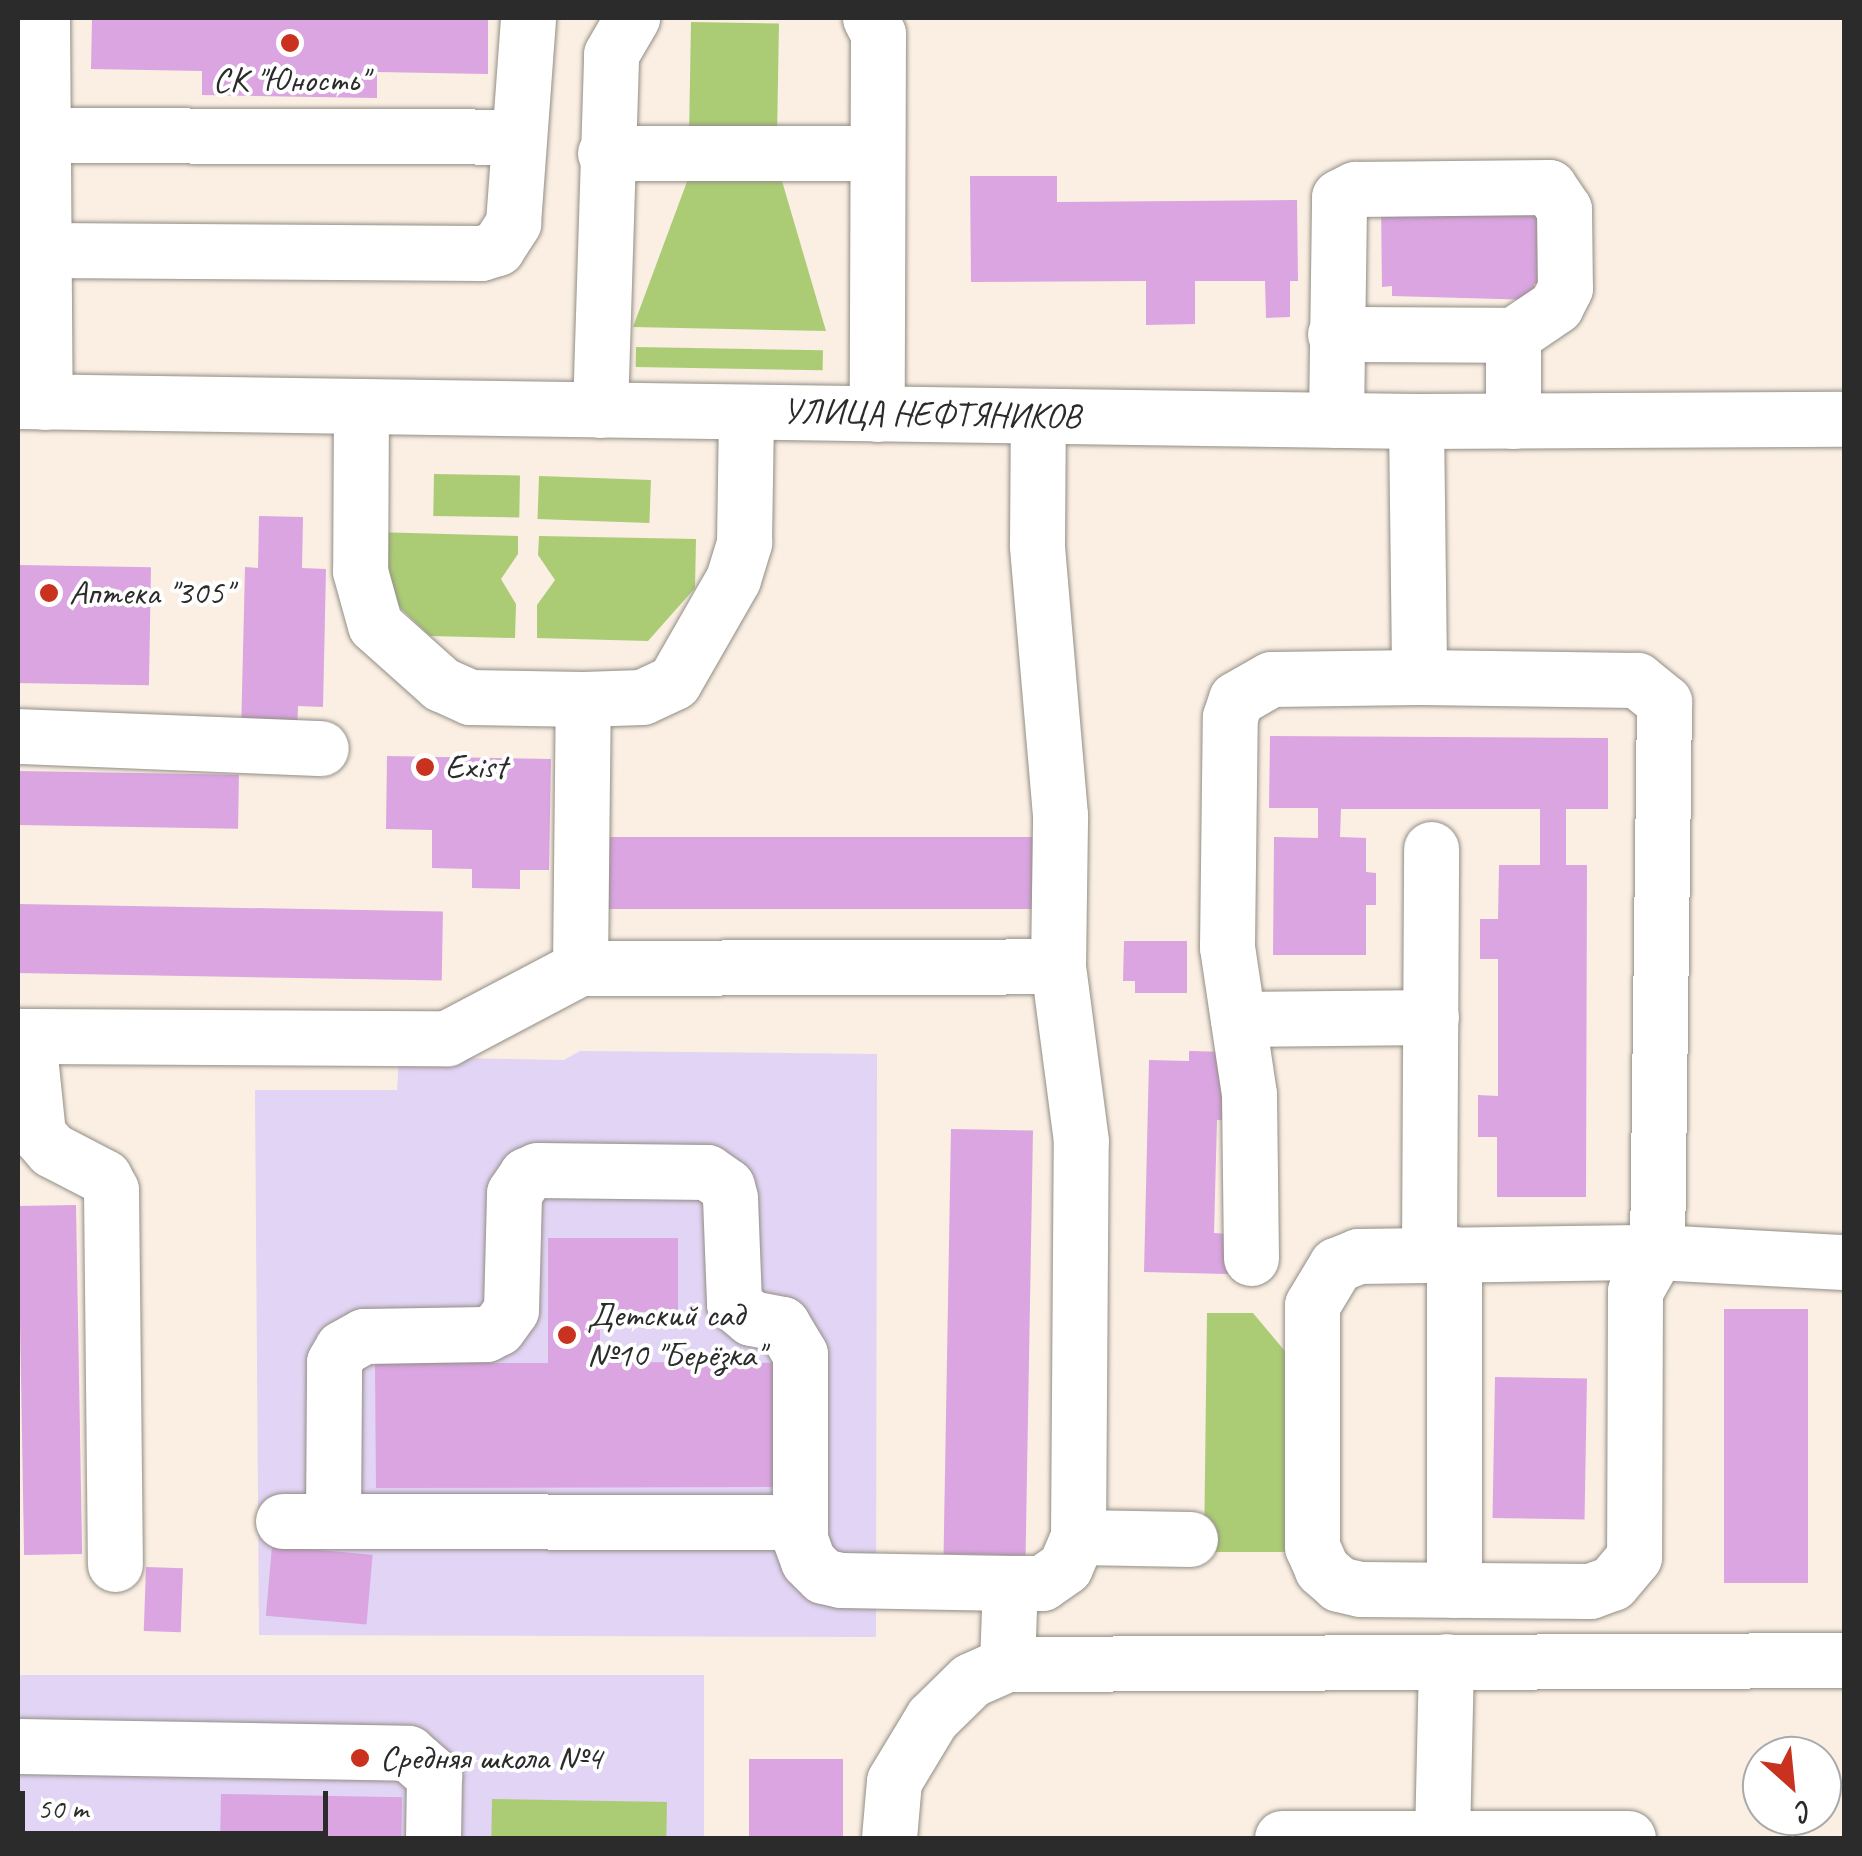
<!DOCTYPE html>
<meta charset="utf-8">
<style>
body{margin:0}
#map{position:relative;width:1862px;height:1856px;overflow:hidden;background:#faefe2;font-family:Caveat,sans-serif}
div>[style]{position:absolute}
.built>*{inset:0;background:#e1d4f4;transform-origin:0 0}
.green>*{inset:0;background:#abcc75;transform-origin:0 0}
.building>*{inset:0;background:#daa5e1;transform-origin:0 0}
.roads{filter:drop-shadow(0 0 2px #928d86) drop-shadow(0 0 2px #928d86)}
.minor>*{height:55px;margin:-27.5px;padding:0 27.5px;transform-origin:27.5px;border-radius:27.5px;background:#fff}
.dots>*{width:28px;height:28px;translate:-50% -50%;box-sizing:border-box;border:5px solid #fff;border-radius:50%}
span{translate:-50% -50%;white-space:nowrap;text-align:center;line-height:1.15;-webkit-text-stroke:8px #fff;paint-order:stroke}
.poi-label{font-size:35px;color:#2b2b2b}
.left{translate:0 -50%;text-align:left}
.street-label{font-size:35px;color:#2b2b2b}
.frame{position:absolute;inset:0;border:20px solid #2b2b2b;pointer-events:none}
.north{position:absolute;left:1742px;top:1736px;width:100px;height:100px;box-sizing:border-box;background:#fff;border:2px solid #aaa;border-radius:50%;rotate:153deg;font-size:28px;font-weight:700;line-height:40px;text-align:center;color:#2b2b2b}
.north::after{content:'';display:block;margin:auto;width:35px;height:45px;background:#c8321e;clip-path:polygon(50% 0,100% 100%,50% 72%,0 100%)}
.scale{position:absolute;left:20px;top:1791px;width:308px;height:45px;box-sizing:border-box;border:5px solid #2b2b2b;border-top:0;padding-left:12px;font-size:30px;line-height:35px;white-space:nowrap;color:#2b2b2b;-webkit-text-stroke:8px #fff;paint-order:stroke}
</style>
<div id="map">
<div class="built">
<i style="clip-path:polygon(580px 1051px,877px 1054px,876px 1637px,259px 1635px,255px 1090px,397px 1090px,399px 1057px,564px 1060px)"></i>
<i style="left:18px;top:1675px;width:686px;height:163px"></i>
</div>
<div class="green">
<i style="left:691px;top:22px;width:88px;height:109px;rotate:1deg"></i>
<i style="clip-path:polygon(688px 179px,782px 181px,826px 331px,633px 327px)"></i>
<i style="left:636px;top:347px;width:187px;height:20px;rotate:1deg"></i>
<i style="left:434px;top:474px;width:86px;height:42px;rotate:1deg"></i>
<i style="left:539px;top:476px;width:112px;height:43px;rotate:2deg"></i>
<i style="clip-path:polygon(373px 532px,518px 536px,518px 554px,501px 579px,516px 604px,515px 638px,430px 636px,372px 581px)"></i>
<i style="clip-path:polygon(539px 536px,696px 539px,695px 588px,648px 641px,537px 638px,537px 605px,555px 580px,538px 555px)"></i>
<i style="clip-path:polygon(1207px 1313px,1253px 1313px,1289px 1356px,1287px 1552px,1204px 1552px)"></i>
<i style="left:492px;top:1799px;width:175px;height:39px;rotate:1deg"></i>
</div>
<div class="building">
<i style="clip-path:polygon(92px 18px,488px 18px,488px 74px,377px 72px,377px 98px,202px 95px,202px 71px,91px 69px)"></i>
<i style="clip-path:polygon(970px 176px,1057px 176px,1057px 202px,1297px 200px,1298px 281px,1290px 281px,1290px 317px,1266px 318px,1265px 281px,1195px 281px,1195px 324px,1146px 325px,1146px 281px,971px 282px)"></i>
<i style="clip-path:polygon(1546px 202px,1547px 285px,1534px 284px,1535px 300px,1392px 296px,1392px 286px,1382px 287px,1381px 204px)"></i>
<i style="clip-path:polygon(259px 516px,303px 517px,302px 568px,326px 569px,323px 707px,298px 706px,297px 735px,241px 734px,245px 567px,258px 568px)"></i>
<i style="left:18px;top:565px;width:133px;height:118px;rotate:1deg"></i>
<i style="clip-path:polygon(1270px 736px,1608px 738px,1608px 809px,1566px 809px,1566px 865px,1587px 865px,1586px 1197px,1497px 1197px,1497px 1137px,1478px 1137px,1478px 1095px,1498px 1096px,1498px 959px,1480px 959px,1480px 919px,1498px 919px,1499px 865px,1540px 865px,1540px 809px,1341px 809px,1340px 837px,1366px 838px,1366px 872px,1376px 873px,1376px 905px,1366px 905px,1366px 955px,1273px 955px,1274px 837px,1318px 838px,1318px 808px,1269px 808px)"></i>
<i style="clip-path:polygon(387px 756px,551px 759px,549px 870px,520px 870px,520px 889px,472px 888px,472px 869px,432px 868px,432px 830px,386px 829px)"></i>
<i style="left:18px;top:771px;width:221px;height:54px;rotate:1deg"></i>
<i style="left:603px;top:837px;width:432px;height:72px"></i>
<i style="left:18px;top:904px;width:425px;height:69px;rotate:1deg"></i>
<i style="clip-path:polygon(1124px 941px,1187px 941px,1187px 993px,1135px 993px,1135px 981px,1123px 981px)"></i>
<i style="clip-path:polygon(1189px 1051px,1231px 1052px,1229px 1120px,1217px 1120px,1214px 1233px,1229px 1234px,1228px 1274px,1144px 1272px,1149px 1060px,1189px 1061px)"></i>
<i style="left:951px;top:1129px;width:82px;height:425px;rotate:1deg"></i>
<i style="left:76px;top:1205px;width:349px;height:58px;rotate:89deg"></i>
<i style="clip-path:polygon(548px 1238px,678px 1238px,678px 1312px,600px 1312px,600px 1362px,788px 1363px,788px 1487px,376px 1488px,375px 1363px,548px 1363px)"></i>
<i style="left:1808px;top:1309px;width:274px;height:84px;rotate:90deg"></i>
<i style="left:1495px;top:1377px;width:92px;height:141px;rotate:1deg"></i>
<i style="left:272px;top:1546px;width:101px;height:70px;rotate:5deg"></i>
<i style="left:146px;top:1567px;width:37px;height:64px;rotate:2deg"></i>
<i style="left:749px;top:1759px;width:94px;height:79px"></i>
<i style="left:221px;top:1794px;width:181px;height:44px;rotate:1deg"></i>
</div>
<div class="roads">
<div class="minor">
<i style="left:42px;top:18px;width:384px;rotate:89.6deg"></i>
<i style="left:870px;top:18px;width:18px;rotate:63deg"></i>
<i style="left:878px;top:34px;width:380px;rotate:90.2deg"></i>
<i style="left:44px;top:135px;width:472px;rotate:0.2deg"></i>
<i style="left:605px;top:153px;width:272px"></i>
<i style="left:45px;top:250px;width:436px;rotate:0.4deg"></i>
<i style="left:481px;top:253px;width:17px;rotate:-17deg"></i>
<i style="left:497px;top:248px;width:30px;rotate:-57deg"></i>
<i style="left:513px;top:223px;width:206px;rotate:-85.8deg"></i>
<i style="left:1335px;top:334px;width:178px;rotate:0.3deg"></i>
<i style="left:18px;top:401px;width:1398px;rotate:0.82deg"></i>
<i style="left:1416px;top:421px;width:428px;rotate:-0.3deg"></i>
<i style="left:361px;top:407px;width:164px;rotate:90.3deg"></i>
<i style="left:360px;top:571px;width:56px;rotate:74.5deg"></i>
<i style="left:375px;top:625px;width:89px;rotate:41.8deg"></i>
<i style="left:441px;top:684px;width:32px;rotate:24deg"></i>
<i style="left:470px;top:697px;width:113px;rotate:1deg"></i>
<i style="left:583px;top:699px;width:59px;rotate:-1.9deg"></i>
<i style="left:642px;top:697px;width:35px;rotate:-25deg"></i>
<i style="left:674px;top:682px;width:119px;rotate:-60.2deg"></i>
<i style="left:733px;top:579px;width:39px;rotate:-73deg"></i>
<i style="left:744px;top:542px;width:130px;rotate:-89.1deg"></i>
<i style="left:600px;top:410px;width:356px;rotate:-88.2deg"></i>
<i style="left:611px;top:54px;width:42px;rotate:-59.7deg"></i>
<i style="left:1336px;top:420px;width:223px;rotate:-89.2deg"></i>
<i style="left:1339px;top:197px;width:18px;rotate:-27deg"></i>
<i style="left:1355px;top:189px;width:194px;rotate:-0.6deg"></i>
<i style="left:1549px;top:187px;width:27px;rotate:56deg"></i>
<i style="left:1564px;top:209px;width:79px;rotate:89.3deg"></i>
<i style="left:1565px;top:288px;width:20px;rotate:117deg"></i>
<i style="left:1556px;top:306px;width:52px;rotate:146deg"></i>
<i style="left:1513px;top:335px;width:86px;rotate:90deg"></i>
<i style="left:1416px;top:421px;width:256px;rotate:89.3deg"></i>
<i style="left:18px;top:736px;width:303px;rotate:2.3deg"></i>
<i style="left:580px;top:968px;width:269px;rotate:-89.4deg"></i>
<i style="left:1238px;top:1019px;width:193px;rotate:-0.6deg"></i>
<i style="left:18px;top:1036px;width:429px;rotate:0.3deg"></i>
<i style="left:447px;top:1038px;width:150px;rotate:-27.8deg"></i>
<i style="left:580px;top:968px;width:478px;rotate:-0.2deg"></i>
<i style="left:28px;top:1037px;width:98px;rotate:84.1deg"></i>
<i style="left:38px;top:1134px;width:21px;rotate:49deg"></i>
<i style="left:52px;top:1150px;width:59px;rotate:27.4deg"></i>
<i style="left:104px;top:1177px;width:15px;rotate:62deg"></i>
<i style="left:111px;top:1190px;width:374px;rotate:89.4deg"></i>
<i style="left:1429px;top:1253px;width:404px;rotate:-89.7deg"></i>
<i style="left:1454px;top:1254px;width:336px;rotate:90deg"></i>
<i style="left:1251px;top:1258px;width:164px;rotate:-90.7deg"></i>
<i style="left:1249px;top:1094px;width:149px;rotate:-98.5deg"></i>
<i style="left:1227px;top:947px;width:230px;rotate:-89.3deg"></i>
<i style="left:1230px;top:717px;width:19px;rotate:-72deg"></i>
<i style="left:1236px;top:699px;width:40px;rotate:-29.7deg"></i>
<i style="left:1271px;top:679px;width:148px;rotate:-0.8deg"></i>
<i style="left:1419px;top:677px;width:218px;rotate:0.8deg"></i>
<i style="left:1637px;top:680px;width:35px;rotate:39deg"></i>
<i style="left:1664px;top:702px;width:550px;rotate:90.73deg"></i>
<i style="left:1657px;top:1252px;width:45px;rotate:119.4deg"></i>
<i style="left:1635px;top:1291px;width:266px;rotate:90.2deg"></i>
<i style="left:1634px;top:1557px;width:34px;rotate:130deg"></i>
<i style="left:1612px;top:1583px;width:23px;rotate:160deg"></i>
<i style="left:1590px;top:1591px;width:230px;rotate:-179.5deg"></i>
<i style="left:1360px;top:1589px;width:22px;rotate:-167deg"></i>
<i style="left:1339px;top:1584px;width:23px;rotate:-139deg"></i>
<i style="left:1322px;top:1569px;width:24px;rotate:-114deg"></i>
<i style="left:1312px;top:1547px;width:242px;rotate:-90deg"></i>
<i style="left:1312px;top:1305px;width:47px;rotate:-59deg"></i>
<i style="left:1336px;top:1265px;width:24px;rotate:-22deg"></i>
<i style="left:1358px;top:1256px;width:299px;rotate:-0.8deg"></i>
<i style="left:1657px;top:1252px;width:187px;rotate:3.1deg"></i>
<i style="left:283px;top:1521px;width:517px;rotate:0.11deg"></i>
<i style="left:333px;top:1521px;width:159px;rotate:-89.6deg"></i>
<i style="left:334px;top:1362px;width:16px;rotate:-60deg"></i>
<i style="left:342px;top:1348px;width:25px;rotate:-29deg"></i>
<i style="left:364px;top:1336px;width:122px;rotate:-0.9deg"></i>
<i style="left:486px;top:1334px;width:13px;rotate:-27deg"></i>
<i style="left:498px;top:1328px;width:22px;rotate:-54deg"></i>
<i style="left:511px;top:1310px;width:117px;rotate:-88.5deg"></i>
<i style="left:514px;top:1193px;width:22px;rotate:-56deg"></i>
<i style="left:526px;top:1175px;width:12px;rotate:-24deg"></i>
<i style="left:537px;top:1170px;width:170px;rotate:0.7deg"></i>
<i style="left:707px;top:1172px;width:24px;rotate:35deg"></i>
<i style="left:727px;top:1186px;width:12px;rotate:76deg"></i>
<i style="left:730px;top:1198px;width:106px;rotate:87.8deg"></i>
<i style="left:734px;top:1304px;width:22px;rotate:39deg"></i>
<i style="left:751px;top:1318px;width:32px;rotate:11deg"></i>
<i style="left:782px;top:1324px;width:35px;rotate:59deg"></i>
<i style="left:800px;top:1354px;width:185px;rotate:90deg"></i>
<i style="left:800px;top:1539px;width:23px;rotate:70deg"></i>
<i style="left:808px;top:1561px;width:21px;rotate:45deg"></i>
<i style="left:823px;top:1576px;width:18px;rotate:13deg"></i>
<i style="left:841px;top:1580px;width:169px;rotate:1deg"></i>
<i style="left:1078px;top:1537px;width:112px;rotate:1deg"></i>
<i style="left:1007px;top:1664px;width:81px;rotate:-87.9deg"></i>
<i style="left:1010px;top:1583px;width:32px"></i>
<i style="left:1042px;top:1583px;width:28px;rotate:-35deg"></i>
<i style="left:1065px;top:1567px;width:33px;rotate:-67deg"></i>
<i style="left:1078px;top:1537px;width:396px;rotate:-89.6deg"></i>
<i style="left:1081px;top:1141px;width:177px;rotate:-97.5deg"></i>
<i style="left:1058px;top:966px;width:151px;rotate:-89.2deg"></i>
<i style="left:1060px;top:815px;width:271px;rotate:-94.9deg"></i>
<i style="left:1037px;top:545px;width:129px;rotate:-89.6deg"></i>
<i style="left:18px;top:1746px;width:390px;rotate:1deg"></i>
<i style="left:408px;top:1753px;width:35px;rotate:41deg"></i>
<i style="left:434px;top:1776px;width:62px;rotate:90.9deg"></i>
<i style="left:889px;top:1838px;width:57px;rotate:-85deg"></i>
<i style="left:894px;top:1781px;width:74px;rotate:-58.9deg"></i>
<i style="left:932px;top:1718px;width:54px;rotate:-44.3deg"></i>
<i style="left:971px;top:1680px;width:39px;rotate:-24deg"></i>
<i style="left:1007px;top:1664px;width:837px;rotate:-0.27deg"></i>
<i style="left:1282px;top:1838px;width:346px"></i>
<i style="left:1442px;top:1838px;width:177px;rotate:-88.7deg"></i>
</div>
</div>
<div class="dots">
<i style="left:290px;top:43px;background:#c8321e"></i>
<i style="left:49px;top:593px;background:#c8321e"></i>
<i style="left:425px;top:767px;background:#c8321e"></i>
<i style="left:567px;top:1335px;background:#c8321e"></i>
<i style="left:360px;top:1758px;background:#c8321e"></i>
</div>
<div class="poi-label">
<span style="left:290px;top:80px">СК "Юность"</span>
<span class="left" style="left:69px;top:593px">Аптека "305"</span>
<span class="left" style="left:445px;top:767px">Exist</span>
<span class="left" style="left:587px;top:1335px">Детский сад<br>№10 "Берёзка"</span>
<span class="left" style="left:380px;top:1758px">Средняя школа №4</span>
</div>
<div class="street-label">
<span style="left:931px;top:414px;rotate:1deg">УЛИЦА НЕФТЯНИКОВ</span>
</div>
<div class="frame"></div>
<div class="north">С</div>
<div class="scale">50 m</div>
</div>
